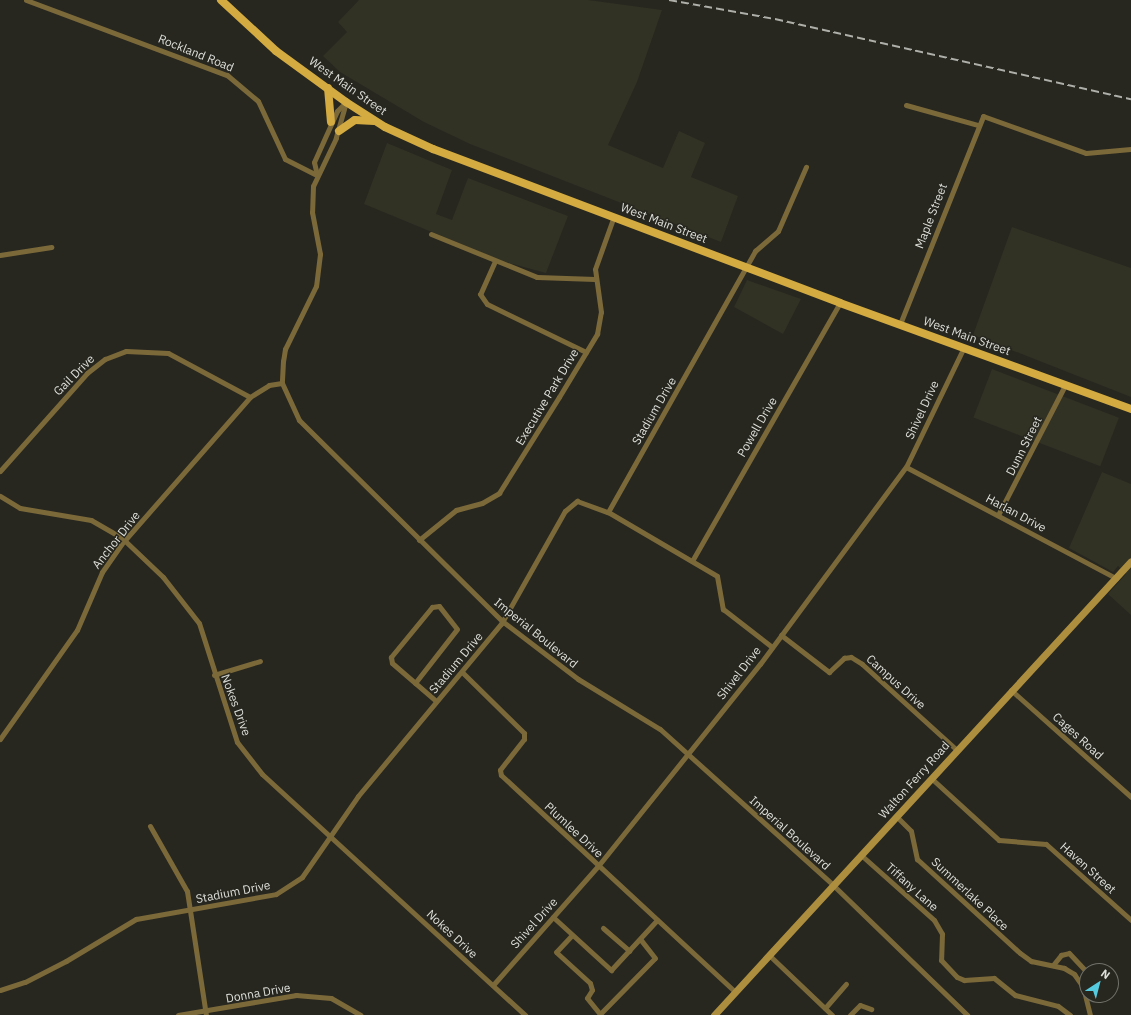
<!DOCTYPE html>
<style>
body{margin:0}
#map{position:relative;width:1131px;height:1015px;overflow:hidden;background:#272720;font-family:"IBM Plex Sans",sans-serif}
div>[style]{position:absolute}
.built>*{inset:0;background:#313124;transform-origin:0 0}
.street>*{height:5px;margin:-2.5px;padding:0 2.5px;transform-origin:2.5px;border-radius:2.5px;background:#7c693a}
.secondary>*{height:7px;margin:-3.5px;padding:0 3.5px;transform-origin:3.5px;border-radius:3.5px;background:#ad8e3f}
.primary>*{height:8px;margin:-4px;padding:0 4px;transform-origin:4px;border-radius:4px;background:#d3ab40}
.rail>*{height:1.5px;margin-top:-0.75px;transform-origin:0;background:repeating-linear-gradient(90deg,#afafa9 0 8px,transparent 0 12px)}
span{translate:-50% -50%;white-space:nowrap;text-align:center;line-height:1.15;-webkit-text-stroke:3px #272720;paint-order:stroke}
.street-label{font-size:12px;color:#dfdfda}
.north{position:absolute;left:1079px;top:963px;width:40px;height:40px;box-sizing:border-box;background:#272720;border:1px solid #71716a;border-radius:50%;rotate:36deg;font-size:11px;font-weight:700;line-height:16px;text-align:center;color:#dfdfda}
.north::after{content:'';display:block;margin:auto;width:14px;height:18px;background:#55cade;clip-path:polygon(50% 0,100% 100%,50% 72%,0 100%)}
</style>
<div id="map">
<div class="built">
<i style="clip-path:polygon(359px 0,588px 0,662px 10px,637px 82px,608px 145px,663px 168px,679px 131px,705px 143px,691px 177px,738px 196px,721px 242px,470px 144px,424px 122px,340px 72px,323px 56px,347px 32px,338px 22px)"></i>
<i style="clip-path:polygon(387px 143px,452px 170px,436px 214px,452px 220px,468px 178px,568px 216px,546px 273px,502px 261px,364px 204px)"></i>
<i style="clip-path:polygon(1012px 227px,1131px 268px,1131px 397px,973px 335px)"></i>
<i style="clip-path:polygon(747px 280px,801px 299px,783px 334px,734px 307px)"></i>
<i style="left:992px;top:369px;width:136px;height:52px;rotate:21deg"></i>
<i style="clip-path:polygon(1102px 472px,1131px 484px,1131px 615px,1108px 594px,1126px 574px,1118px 566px,1113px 572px,1069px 548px)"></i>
</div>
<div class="street">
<i style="left:26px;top:0;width:215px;rotate:20.5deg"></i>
<i style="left:227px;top:75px;width:40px;rotate:40deg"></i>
<i style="left:258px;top:101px;width:64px;rotate:65deg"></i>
<i style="left:285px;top:159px;width:36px;rotate:27deg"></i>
<i style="left:346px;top:102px;width:37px;rotate:106deg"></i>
<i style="left:336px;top:138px;width:53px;rotate:115.6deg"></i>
<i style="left:313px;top:186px;width:26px;rotate:92deg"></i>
<i style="left:312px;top:212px;width:43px;rotate:79.2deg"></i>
<i style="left:320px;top:254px;width:32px;rotate:97deg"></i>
<i style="left:316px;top:286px;width:70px;rotate:116.2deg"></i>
<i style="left:285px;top:349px;width:12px;rotate:99deg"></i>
<i style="left:283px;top:361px;width:22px;rotate:93deg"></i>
<i style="left:282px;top:383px;width:41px;rotate:65.3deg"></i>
<i style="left:299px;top:420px;width:286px;rotate:44.7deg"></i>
<i style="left:502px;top:621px;width:96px;rotate:37.3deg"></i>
<i style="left:578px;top:679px;width:96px;rotate:31.4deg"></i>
<i style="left:660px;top:729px;width:233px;rotate:42deg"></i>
<i style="left:833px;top:885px;width:187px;rotate:44.1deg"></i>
<i style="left:906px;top:105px;width:75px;rotate:15.5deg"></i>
<i style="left:317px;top:175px;width:13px;rotate:-103deg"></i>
<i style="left:314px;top:162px;width:56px;rotate:-65.7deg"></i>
<i style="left:337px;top:111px;width:13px;rotate:-45deg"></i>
<i style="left:431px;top:234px;width:114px;rotate:22.1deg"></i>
<i style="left:537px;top:277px;width:58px;rotate:2deg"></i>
<i style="left:0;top:255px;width:52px;rotate:-8.9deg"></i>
<i style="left:495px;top:261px;width:36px;rotate:114deg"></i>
<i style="left:480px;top:294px;width:12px;rotate:55deg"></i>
<i style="left:487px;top:304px;width:110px;rotate:25.9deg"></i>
<i style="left:900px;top:324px;width:224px;rotate:-68.2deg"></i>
<i style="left:983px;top:116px;width:109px;rotate:19.8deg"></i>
<i style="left:1086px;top:153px;width:45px;rotate:-5.1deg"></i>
<i style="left:906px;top:467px;width:238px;rotate:27.9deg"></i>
<i style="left:0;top:471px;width:131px;rotate:-48.4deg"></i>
<i style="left:87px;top:373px;width:23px;rotate:-38deg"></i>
<i style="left:105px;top:359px;width:22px;rotate:-21deg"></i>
<i style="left:126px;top:351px;width:42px;rotate:2.7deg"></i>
<i style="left:168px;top:353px;width:93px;rotate:28.2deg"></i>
<i style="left:0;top:496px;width:23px;rotate:31deg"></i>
<i style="left:20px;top:508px;width:72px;rotate:9.6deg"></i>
<i style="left:91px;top:520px;width:36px;rotate:30deg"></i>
<i style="left:122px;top:538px;width:57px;rotate:43.6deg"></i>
<i style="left:163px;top:577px;width:58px;rotate:52deg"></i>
<i style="left:199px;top:623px;width:125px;rotate:72.3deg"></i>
<i style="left:237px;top:742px;width:41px;rotate:52deg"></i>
<i style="left:262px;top:774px;width:357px;rotate:42.5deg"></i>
<i style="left:608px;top:512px;width:300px;rotate:-60.6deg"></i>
<i style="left:755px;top:251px;width:30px;rotate:-41deg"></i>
<i style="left:778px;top:231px;width:70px;rotate:-66.4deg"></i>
<i style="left:998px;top:515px;width:146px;rotate:-62.7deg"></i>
<i style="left:419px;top:540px;width:48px;rotate:-39deg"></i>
<i style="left:456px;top:510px;width:27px;rotate:-15deg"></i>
<i style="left:482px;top:503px;width:20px;rotate:-30deg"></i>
<i style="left:499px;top:493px;width:113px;rotate:-58deg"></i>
<i style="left:559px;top:397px;width:74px;rotate:-58.9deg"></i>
<i style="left:597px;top:334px;width:22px;rotate:-80deg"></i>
<i style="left:601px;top:312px;width:43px;rotate:-97.9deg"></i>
<i style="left:595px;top:269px;width:56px;rotate:-70.3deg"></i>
<i style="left:692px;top:561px;width:297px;rotate:-60.2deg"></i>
<i style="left:781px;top:635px;width:61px;rotate:37.6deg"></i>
<i style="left:829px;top:672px;width:21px;rotate:-43deg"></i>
<i style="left:844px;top:658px;width:7px;rotate:-8deg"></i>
<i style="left:851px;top:657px;width:13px;rotate:32deg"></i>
<i style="left:862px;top:664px;width:128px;rotate:42.2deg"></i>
<i style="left:462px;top:672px;width:87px;rotate:44.5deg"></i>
<i style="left:524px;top:733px;width:6px;rotate:90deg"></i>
<i style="left:524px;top:739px;width:39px;rotate:128deg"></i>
<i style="left:500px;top:770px;width:5px;rotate:79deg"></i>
<i style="left:501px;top:775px;width:319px;rotate:42.8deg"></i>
<i style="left:214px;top:675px;width:48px;rotate:-16.9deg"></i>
<i style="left:415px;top:683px;width:68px;rotate:-52.1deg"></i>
<i style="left:457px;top:629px;width:29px;rotate:-128deg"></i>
<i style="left:439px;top:606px;width:7px;rotate:172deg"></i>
<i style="left:432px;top:607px;width:65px;rotate:129.4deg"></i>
<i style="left:391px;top:657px;width:6px;rotate:81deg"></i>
<i style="left:392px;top:663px;width:58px;rotate:40.8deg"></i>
<i style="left:1011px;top:690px;width:161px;rotate:41.7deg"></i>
<i style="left:0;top:739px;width:133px;rotate:-54.8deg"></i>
<i style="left:77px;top:630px;width:63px;rotate:-66.7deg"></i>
<i style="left:102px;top:572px;width:38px;rotate:-55deg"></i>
<i style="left:124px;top:541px;width:191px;rotate:-48.8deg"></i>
<i style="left:250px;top:397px;width:22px;rotate:-32deg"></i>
<i style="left:269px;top:385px;width:13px;rotate:-9deg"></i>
<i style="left:931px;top:778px;width:92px;rotate:42.4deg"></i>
<i style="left:999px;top:840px;width:47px;rotate:4.9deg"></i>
<i style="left:1046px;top:844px;width:114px;rotate:41.8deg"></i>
<i style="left:896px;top:816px;width:21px;rotate:45deg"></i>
<i style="left:911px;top:831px;width:29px;rotate:78deg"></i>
<i style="left:917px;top:859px;width:139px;rotate:42.4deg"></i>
<i style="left:1020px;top:953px;width:14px;rotate:36deg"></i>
<i style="left:1031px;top:961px;width:34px;rotate:12deg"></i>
<i style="left:1064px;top:968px;width:12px;rotate:31deg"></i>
<i style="left:1074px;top:974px;width:16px;rotate:55deg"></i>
<i style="left:1083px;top:987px;width:29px;rotate:76deg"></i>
<i style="left:150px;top:826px;width:75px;rotate:60.4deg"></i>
<i style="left:187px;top:891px;width:125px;rotate:81.3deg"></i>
<i style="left:861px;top:855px;width:98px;rotate:41.7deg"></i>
<i style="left:934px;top:920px;width:16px;rotate:60deg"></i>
<i style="left:942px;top:934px;width:26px;rotate:92deg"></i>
<i style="left:941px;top:960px;width:23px;rotate:47deg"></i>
<i style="left:957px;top:977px;width:8px;rotate:23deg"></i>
<i style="left:964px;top:980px;width:30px;rotate:-4deg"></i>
<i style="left:994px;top:978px;width:27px;rotate:39deg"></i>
<i style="left:1015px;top:995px;width:44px;rotate:14.3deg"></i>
<i style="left:1058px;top:1006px;width:15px;rotate:37deg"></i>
<i style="left:553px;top:917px;width:79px;rotate:42.4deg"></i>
<i style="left:611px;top:970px;width:68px;rotate:-47.4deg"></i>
<i style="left:603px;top:928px;width:35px;rotate:41deg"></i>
<i style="left:572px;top:935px;width:23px;rotate:133deg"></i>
<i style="left:556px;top:952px;width:46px;rotate:42.4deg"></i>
<i style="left:590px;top:983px;width:7px;rotate:74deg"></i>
<i style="left:592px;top:990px;width:9px;rotate:122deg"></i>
<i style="left:587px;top:998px;width:21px;rotate:51deg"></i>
<i style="left:600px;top:1014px;width:78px;rotate:-45.5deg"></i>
<i style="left:655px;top:958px;width:24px;rotate:-128deg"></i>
<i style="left:769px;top:955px;width:87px;rotate:43.6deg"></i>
<i style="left:1053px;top:965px;width:13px;rotate:-51deg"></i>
<i style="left:1061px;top:955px;width:8px;rotate:-14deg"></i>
<i style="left:1069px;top:953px;width:26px;rotate:47deg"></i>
<i style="left:493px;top:985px;width:159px;rotate:-48.6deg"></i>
<i style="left:598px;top:866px;width:259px;rotate:-51.3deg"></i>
<i style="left:760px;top:664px;width:245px;rotate:-53.5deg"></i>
<i style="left:906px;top:467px;width:133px;rotate:-64.2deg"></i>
<i style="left:1083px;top:987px;width:11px;rotate:-68deg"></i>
<i style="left:0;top:990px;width:26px;rotate:-18deg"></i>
<i style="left:25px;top:982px;width:46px;rotate:-27.1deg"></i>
<i style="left:66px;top:961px;width:82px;rotate:-31deg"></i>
<i style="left:136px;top:919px;width:142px;rotate:-10.1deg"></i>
<i style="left:276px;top:894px;width:31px;rotate:-33deg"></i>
<i style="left:302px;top:877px;width:98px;rotate:-55.3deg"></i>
<i style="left:358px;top:796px;width:224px;rotate:-50.3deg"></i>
<i style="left:501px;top:624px;width:130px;rotate:-60.5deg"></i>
<i style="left:565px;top:511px;width:16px;rotate:-40deg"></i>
<i style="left:577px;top:501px;width:33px;rotate:20deg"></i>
<i style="left:608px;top:512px;width:126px;rotate:30.4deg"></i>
<i style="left:717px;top:576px;width:34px;rotate:80deg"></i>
<i style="left:723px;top:609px;width:62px;rotate:37.8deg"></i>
<i style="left:825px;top:1008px;width:32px;rotate:-49deg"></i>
<i style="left:178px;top:1015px;width:120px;rotate:-9.6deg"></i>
<i style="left:296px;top:995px;width:35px;rotate:5deg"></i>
<i style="left:331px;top:998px;width:34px;rotate:30deg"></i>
<i style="left:850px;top:1015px;width:14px;rotate:-45deg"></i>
<i style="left:860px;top:1005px;width:12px;rotate:20deg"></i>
</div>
<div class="secondary">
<i style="left:714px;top:1015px;width:616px;rotate:-47.43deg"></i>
</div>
<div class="primary">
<i style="left:221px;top:0;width:75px;rotate:42.8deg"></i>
<i style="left:276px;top:51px;width:87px;rotate:36.1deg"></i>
<i style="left:346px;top:102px;width:46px;rotate:32.7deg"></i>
<i style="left:385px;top:127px;width:53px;rotate:24.6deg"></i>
<i style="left:433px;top:149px;width:435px;rotate:20.7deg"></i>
<i style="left:840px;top:303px;width:310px;rotate:20deg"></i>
<i style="left:328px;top:88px;width:34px;rotate:85deg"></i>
<i style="left:339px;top:131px;width:19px;rotate:-35deg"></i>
<i style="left:355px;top:120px;width:19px;rotate:3deg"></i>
</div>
<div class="rail">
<i style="left:669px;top:0;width:108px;rotate:10.2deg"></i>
<i style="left:775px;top:19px;width:365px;rotate:12.7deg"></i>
</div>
<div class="street-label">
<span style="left:196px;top:53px;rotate:22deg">Rockland Road</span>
<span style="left:348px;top:86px;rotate:35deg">West Main Street</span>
<span style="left:931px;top:216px;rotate:-69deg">Maple Street</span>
<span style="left:664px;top:223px;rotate:21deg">West Main Street</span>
<span style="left:967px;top:336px;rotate:20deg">West Main Street</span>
<span style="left:74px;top:375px;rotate:-45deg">Gail Drive</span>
<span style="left:547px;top:397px;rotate:-59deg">Executive Park Drive</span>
<span style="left:922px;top:410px;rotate:-65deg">Shivel Drive</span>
<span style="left:654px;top:411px;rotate:-60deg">Stadium Drive</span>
<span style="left:757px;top:427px;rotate:-60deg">Powell Drive</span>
<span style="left:1024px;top:446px;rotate:-63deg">Dunn Street</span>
<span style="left:1016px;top:513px;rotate:28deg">Harlan Drive</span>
<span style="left:116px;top:540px;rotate:-52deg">Anchor Drive</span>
<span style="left:536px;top:633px;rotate:39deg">Imperial Boulevard</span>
<span style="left:456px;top:663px;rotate:-50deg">Stadium Drive</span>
<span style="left:739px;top:673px;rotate:-52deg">Shivel Drive</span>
<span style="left:896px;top:682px;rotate:42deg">Campus Drive</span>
<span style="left:236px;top:705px;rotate:70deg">Nokes Drive</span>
<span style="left:1078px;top:736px;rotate:42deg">Cages Road</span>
<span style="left:914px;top:780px;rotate:-48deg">Walton Ferry Road</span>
<span style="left:574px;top:830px;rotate:43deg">Plumlee Drive</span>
<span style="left:790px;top:833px;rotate:42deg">Imperial Boulevard</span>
<span style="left:1088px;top:868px;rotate:42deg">Haven Street</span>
<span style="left:912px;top:887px;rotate:42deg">Tiffany Lane</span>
<span style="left:233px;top:892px;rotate:-11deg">Stadium Drive</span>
<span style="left:970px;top:894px;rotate:43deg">Summerlake Place</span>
<span style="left:534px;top:923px;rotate:-48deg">Shivel Drive</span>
<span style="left:452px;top:934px;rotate:43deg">Nokes Drive</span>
<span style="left:258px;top:993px;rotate:-10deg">Donna Drive</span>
</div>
<div class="north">N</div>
</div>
